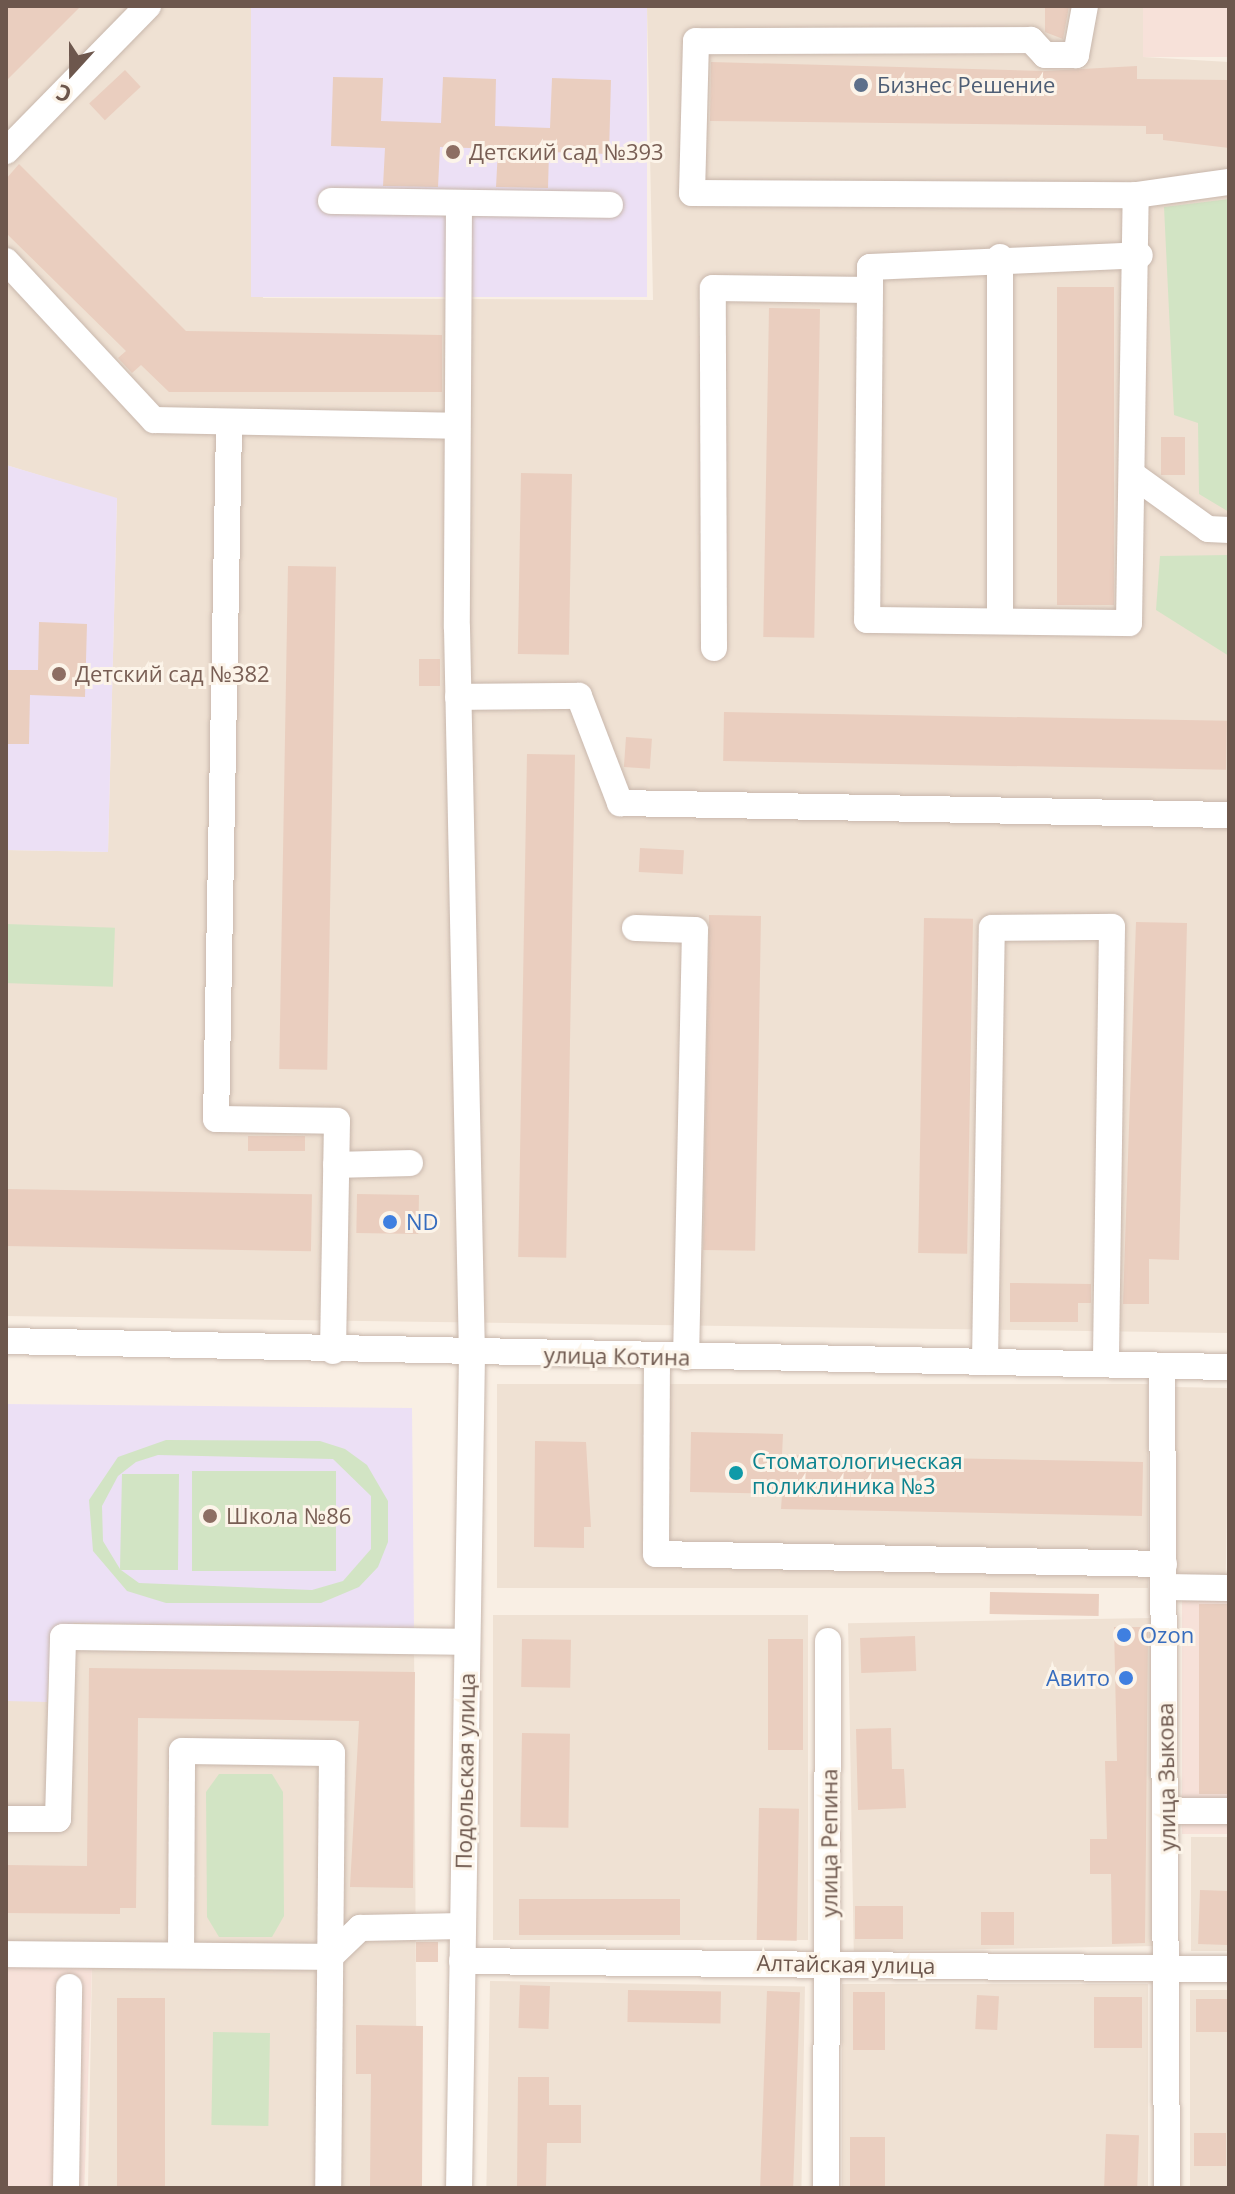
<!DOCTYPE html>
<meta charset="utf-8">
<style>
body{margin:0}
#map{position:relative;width:1235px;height:2194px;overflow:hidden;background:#f9efe4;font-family:"Open Sans",sans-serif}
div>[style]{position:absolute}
.residential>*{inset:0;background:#efe1d3;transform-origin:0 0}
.commercial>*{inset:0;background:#f7e1d9;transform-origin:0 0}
.education>*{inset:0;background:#ece0f5;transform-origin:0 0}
.green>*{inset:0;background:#d2e4c4;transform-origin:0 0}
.building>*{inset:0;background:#eacebf;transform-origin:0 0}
.roads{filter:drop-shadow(0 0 2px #c8b7ac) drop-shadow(0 0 2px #c8b7ac)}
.minor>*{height:26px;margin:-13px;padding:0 13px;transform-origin:13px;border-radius:13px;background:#fff}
.dots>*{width:22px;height:22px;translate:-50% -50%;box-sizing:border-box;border:4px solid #fcf4e9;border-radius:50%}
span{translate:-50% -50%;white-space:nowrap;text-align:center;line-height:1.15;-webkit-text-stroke:6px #fcf4e9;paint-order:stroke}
.service-label{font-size:22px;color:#4e5e75}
.left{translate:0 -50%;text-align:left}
.education-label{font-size:22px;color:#785e54}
.shop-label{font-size:22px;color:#366cbe}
.right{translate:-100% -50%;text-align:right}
.street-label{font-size:22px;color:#6d574d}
.culture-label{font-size:22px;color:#0d838f}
.frame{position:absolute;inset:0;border:8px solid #6d574d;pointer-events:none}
.north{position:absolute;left:32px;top:32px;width:80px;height:80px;-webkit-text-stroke:6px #fcf4e9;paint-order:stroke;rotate:201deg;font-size:22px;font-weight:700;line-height:32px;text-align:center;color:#6d574d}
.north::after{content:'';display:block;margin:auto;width:28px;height:36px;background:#6d574d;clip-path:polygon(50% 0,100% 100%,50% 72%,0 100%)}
</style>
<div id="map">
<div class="residential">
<i style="clip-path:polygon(6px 6px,251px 6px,263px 298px,653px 300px,647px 6px,1143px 6px,1143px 57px,1229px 62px,1229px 1333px,6px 1316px,6px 850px,108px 852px,117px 499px,6px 465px)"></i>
<i style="left:497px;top:1384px;width:651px;height:204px"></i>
<i style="left:1175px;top:1387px;width:54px;height:205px;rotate:1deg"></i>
<i style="left:808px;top:1615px;width:325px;height:315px;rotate:90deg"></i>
<i style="left:1152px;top:1618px;width:328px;height:304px;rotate:89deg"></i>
<i style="clip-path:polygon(74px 1623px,414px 1628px,417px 2188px,88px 2188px,92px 1969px,6px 1966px,6px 1701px,47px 1701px,51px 1638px)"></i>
<i style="left:1191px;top:1837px;width:38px;height:114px"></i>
<i style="left:490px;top:1981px;width:315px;height:207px;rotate:1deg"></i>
<i style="left:842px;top:1984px;width:306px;height:204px"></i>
<i style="left:1190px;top:1990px;width:39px;height:198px"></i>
</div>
<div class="commercial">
<i style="left:1143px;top:6px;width:86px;height:51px"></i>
<i style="left:1182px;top:1592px;width:47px;height:242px"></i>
<i style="left:6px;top:1966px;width:86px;height:222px;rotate:2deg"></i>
</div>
<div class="education">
<i style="left:251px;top:6px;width:396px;height:291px"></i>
<i style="clip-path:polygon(6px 465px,117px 498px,108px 852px,6px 850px)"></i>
<i style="clip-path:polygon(6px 1404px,412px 1408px,414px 1628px,74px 1623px,51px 1638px,47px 1702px,6px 1701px)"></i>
</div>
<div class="green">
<i style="clip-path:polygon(1229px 199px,1229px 512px,1199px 494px,1198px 423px,1174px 415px,1164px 207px)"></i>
<i style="clip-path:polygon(1229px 555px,1229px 656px,1156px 610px,1160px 556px)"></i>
<i style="left:6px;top:924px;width:109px;height:59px;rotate:2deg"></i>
<i style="clip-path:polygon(evenodd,166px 1440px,320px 1441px,345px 1449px,367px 1465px,388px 1501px,388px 1542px,378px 1567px,359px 1587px,321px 1603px,166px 1603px,127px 1591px,93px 1551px,89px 1500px,118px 1457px,166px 1440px,158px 1455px,333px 1459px,371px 1496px,371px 1549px,343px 1581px,312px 1590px,139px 1583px,121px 1570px,178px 1570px,179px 1474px,122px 1474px,120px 1569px,103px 1541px,102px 1506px,118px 1476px,136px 1462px,158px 1455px)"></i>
<i style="left:192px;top:1471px;width:144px;height:100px"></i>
<i style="clip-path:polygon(219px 1774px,272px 1774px,283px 1792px,284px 1916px,272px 1937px,219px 1937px,207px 1917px,206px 1792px)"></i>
<i style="left:213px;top:2032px;width:57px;height:93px;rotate:1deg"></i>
</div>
<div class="building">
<i style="clip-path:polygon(6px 6px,81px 6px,6px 81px)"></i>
<i style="clip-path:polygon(1045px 6px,1069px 6px,1063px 39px,1045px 32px)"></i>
<i style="clip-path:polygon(711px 62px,1045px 71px,1137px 66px,1137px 79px,1229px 80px,1229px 148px,1163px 140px,1163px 134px,1146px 134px,1146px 126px,710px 121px)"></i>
<i style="left:125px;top:70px;width:23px;height:49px;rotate:47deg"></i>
<i style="clip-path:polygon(333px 77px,383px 78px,381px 121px,441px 123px,443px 77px,496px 79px,495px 126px,550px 128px,552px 78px,611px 80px,609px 154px,549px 152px,548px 188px,496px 187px,498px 149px,440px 147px,438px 187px,383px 186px,385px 148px,331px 146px)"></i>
<i style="clip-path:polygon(19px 164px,186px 331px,442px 335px,442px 392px,169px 392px,141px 365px,132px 373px,118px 358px,126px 351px,6px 233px,6px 179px)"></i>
<i style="left:1057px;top:287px;width:57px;height:318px"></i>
<i style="left:769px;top:308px;width:51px;height:329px;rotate:1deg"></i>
<i style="left:1161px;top:437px;width:24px;height:38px"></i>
<i style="left:521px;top:473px;width:51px;height:181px;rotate:1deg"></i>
<i style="left:288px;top:566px;width:48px;height:503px;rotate:1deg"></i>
<i style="clip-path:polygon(39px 622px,87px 624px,85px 697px,30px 695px,29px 744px,6px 744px,6px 670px,38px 670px)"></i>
<i style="left:419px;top:659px;width:21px;height:27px"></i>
<i style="left:724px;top:712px;width:503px;height:49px;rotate:1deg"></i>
<i style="left:626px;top:737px;width:26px;height:30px;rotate:4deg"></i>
<i style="left:527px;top:754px;width:48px;height:503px;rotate:1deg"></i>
<i style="left:640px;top:848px;width:44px;height:24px;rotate:3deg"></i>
<i style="left:709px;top:915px;width:52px;height:335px;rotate:1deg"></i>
<i style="left:924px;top:918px;width:49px;height:335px;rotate:1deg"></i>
<i style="clip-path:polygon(1136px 922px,1187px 923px,1179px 1260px,1149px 1259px,1149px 1304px,1123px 1304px)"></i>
<i style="left:248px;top:1136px;width:57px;height:15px"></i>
<i style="left:6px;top:1189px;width:306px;height:57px;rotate:1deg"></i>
<i style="left:357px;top:1194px;width:62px;height:39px;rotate:1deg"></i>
<i style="clip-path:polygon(1010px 1283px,1091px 1284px,1091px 1303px,1078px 1303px,1078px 1322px,1010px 1322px)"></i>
<i style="clip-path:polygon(691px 1432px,783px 1434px,782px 1455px,1143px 1462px,1142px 1516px,781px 1509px,782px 1494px,690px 1492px)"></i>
<i style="clip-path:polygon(535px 1441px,586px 1442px,591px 1527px,584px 1527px,584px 1548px,534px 1547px)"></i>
<i style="left:990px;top:1592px;width:109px;height:22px;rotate:1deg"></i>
<i style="left:1199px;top:1604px;width:30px;height:190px"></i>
<i style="clip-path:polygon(1114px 1627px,1148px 1627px,1145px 1943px,1112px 1944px,1111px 1874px,1090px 1874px,1090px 1839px,1107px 1839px,1105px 1761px,1117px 1761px)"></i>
<i style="left:915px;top:1636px;width:35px;height:55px;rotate:88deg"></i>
<i style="left:522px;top:1639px;width:49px;height:48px;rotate:1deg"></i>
<i style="left:768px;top:1639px;width:35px;height:111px"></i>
<i style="clip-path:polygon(89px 1668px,415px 1672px,413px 1888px,350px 1887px,359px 1721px,138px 1718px,136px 1908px,120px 1908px,120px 1914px,6px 1913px,6px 1865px,87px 1866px)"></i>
<i style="clip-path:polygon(891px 1728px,892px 1769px,904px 1769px,906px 1808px,858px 1810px,856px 1729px)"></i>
<i style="left:522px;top:1733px;width:48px;height:94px;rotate:1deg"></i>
<i style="left:759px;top:1808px;width:40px;height:132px;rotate:1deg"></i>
<i style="left:1200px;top:1890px;width:29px;height:54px;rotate:2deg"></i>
<i style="left:519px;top:1899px;width:161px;height:36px"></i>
<i style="left:855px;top:1906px;width:48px;height:33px"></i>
<i style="left:981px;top:1912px;width:33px;height:33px"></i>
<i style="left:438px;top:1942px;width:20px;height:22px;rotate:90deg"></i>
<i style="left:520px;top:1985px;width:30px;height:43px;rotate:2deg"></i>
<i style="left:628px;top:1990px;width:93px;height:32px;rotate:1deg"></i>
<i style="left:767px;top:1991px;width:33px;height:197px;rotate:2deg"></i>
<i style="left:853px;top:1992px;width:32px;height:58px"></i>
<i style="left:977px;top:1995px;width:22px;height:34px;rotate:3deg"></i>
<i style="left:1094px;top:1997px;width:48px;height:51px"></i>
<i style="left:117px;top:1998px;width:48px;height:190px"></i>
<i style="left:1196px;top:1999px;width:33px;height:33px"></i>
<i style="clip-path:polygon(356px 2025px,423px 2026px,422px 2188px,370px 2188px,371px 2074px,356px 2074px)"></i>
<i style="clip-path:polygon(518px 2077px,549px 2077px,549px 2105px,581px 2105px,581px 2143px,547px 2143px,546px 2188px,517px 2188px)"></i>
<i style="left:1194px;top:2133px;width:32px;height:33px"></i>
<i style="left:1106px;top:2134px;width:33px;height:54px;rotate:2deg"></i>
<i style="left:850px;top:2137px;width:35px;height:51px"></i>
</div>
<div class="roads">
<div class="minor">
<i style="left:1085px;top:6px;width:50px;rotate:100.4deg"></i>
<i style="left:1076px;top:55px;width:31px;rotate:180deg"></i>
<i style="left:1045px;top:55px;width:21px;rotate:-133deg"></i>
<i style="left:1031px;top:40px;width:335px;rotate:179.8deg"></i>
<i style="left:696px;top:41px;width:152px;rotate:91.5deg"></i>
<i style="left:692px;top:193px;width:444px;rotate:0.3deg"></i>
<i style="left:1136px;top:195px;width:94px;rotate:-8deg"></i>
<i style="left:6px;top:151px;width:203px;rotate:-45.6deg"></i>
<i style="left:331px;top:201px;width:279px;rotate:0.8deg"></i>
<i style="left:459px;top:203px;width:425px;rotate:90.3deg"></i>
<i style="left:457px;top:628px;width:726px;rotate:88.82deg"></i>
<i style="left:472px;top:1354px;width:834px;rotate:90.89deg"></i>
<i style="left:1000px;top:257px;width:363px;rotate:90deg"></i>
<i style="left:6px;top:261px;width:217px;rotate:47.1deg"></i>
<i style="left:154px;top:420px;width:301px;rotate:1.1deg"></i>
<i style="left:870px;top:290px;width:330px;rotate:90.5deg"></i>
<i style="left:867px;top:620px;width:262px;rotate:0.7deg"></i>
<i style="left:1129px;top:623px;width:428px;rotate:-89.1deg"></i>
<i style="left:229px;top:426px;width:693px;rotate:91.07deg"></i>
<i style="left:216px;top:1119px;width:121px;rotate:0.9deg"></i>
<i style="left:337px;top:1121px;width:230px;rotate:91deg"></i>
<i style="left:1133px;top:475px;width:92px;rotate:35.8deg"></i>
<i style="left:1208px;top:529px;width:21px;rotate:3deg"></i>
<i style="left:714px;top:648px;width:360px;rotate:-90.2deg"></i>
<i style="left:713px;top:288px;width:157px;rotate:0.7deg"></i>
<i style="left:870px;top:290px;width:23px;rotate:-90deg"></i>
<i style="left:870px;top:267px;width:270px;rotate:-2.5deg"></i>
<i style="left:458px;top:697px;width:121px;rotate:-0.5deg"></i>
<i style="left:579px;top:696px;width:115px;rotate:69deg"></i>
<i style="left:620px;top:803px;width:609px;rotate:1.13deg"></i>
<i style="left:635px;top:928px;width:60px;rotate:1.9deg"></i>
<i style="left:695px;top:930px;width:427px;rotate:91.2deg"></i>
<i style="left:336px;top:1165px;width:74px;rotate:-1.5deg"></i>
<i style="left:6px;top:1341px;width:1223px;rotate:1.22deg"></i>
<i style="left:657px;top:1357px;width:197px;rotate:90.3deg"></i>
<i style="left:656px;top:1554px;width:508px;rotate:1.13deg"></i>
<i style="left:985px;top:1362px;width:434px;rotate:-89.1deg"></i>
<i style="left:992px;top:928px;width:120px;rotate:-0.5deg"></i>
<i style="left:1112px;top:927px;width:437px;rotate:90.8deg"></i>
<i style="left:1162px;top:1366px;width:822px;rotate:89.65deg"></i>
<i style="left:1164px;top:1587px;width:65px;rotate:0.9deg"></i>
<i style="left:1167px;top:1811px;width:62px"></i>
<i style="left:6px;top:1819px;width:52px"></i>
<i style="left:58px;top:1819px;width:182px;rotate:-88.4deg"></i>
<i style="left:63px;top:1637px;width:404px;rotate:0.7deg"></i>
<i style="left:6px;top:1954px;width:324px;rotate:0.5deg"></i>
<i style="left:330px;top:1957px;width:42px;rotate:-44deg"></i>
<i style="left:360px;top:1928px;width:103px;rotate:-1.1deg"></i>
<i style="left:181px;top:1955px;width:204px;rotate:-89.7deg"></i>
<i style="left:182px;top:1751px;width:150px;rotate:0.8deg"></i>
<i style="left:332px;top:1753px;width:435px;rotate:90.5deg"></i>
<i style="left:462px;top:1961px;width:767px;rotate:0.6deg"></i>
<i style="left:66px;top:2188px;width:201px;rotate:-89.1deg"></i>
<i style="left:826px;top:2188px;width:547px;rotate:-89.79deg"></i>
</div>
</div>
<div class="dots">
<i style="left:861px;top:85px;background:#5c6f8a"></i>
<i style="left:453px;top:152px;background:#8d6e63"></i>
<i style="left:59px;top:674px;background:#8d6e63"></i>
<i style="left:390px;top:1222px;background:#3f7fe0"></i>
<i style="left:736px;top:1473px;background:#0f9aa8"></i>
<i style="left:210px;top:1516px;background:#8d6e63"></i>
<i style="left:1124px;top:1635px;background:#3f7fe0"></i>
<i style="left:1126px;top:1678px;background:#3f7fe0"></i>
</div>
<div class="service-label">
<span class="left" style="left:877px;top:85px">Бизнес Решение</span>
</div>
<div class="education-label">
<span class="left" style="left:469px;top:152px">Детский сад №393</span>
<span class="left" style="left:75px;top:674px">Детский сад №382</span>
<span class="left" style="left:226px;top:1516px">Школа №86</span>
</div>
<div class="shop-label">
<span class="left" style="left:406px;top:1222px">ND</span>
<span class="left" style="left:1140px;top:1635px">Ozon</span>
<span class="right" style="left:1110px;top:1678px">Авито</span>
</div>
<div class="street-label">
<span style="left:617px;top:1356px;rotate:1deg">улица Котина</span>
<span style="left:465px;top:1771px;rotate:-89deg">Подольская улица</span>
<span style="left:1166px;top:1777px;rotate:-91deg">улица Зыкова</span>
<span style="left:829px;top:1843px;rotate:-90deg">улица Репина</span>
<span style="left:846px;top:1964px;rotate:1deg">Алтайская улица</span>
</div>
<div class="culture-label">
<span class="left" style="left:752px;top:1473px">Стоматологическая<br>поликлиника №3</span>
</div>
<div class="frame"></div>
<div class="north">С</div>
</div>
